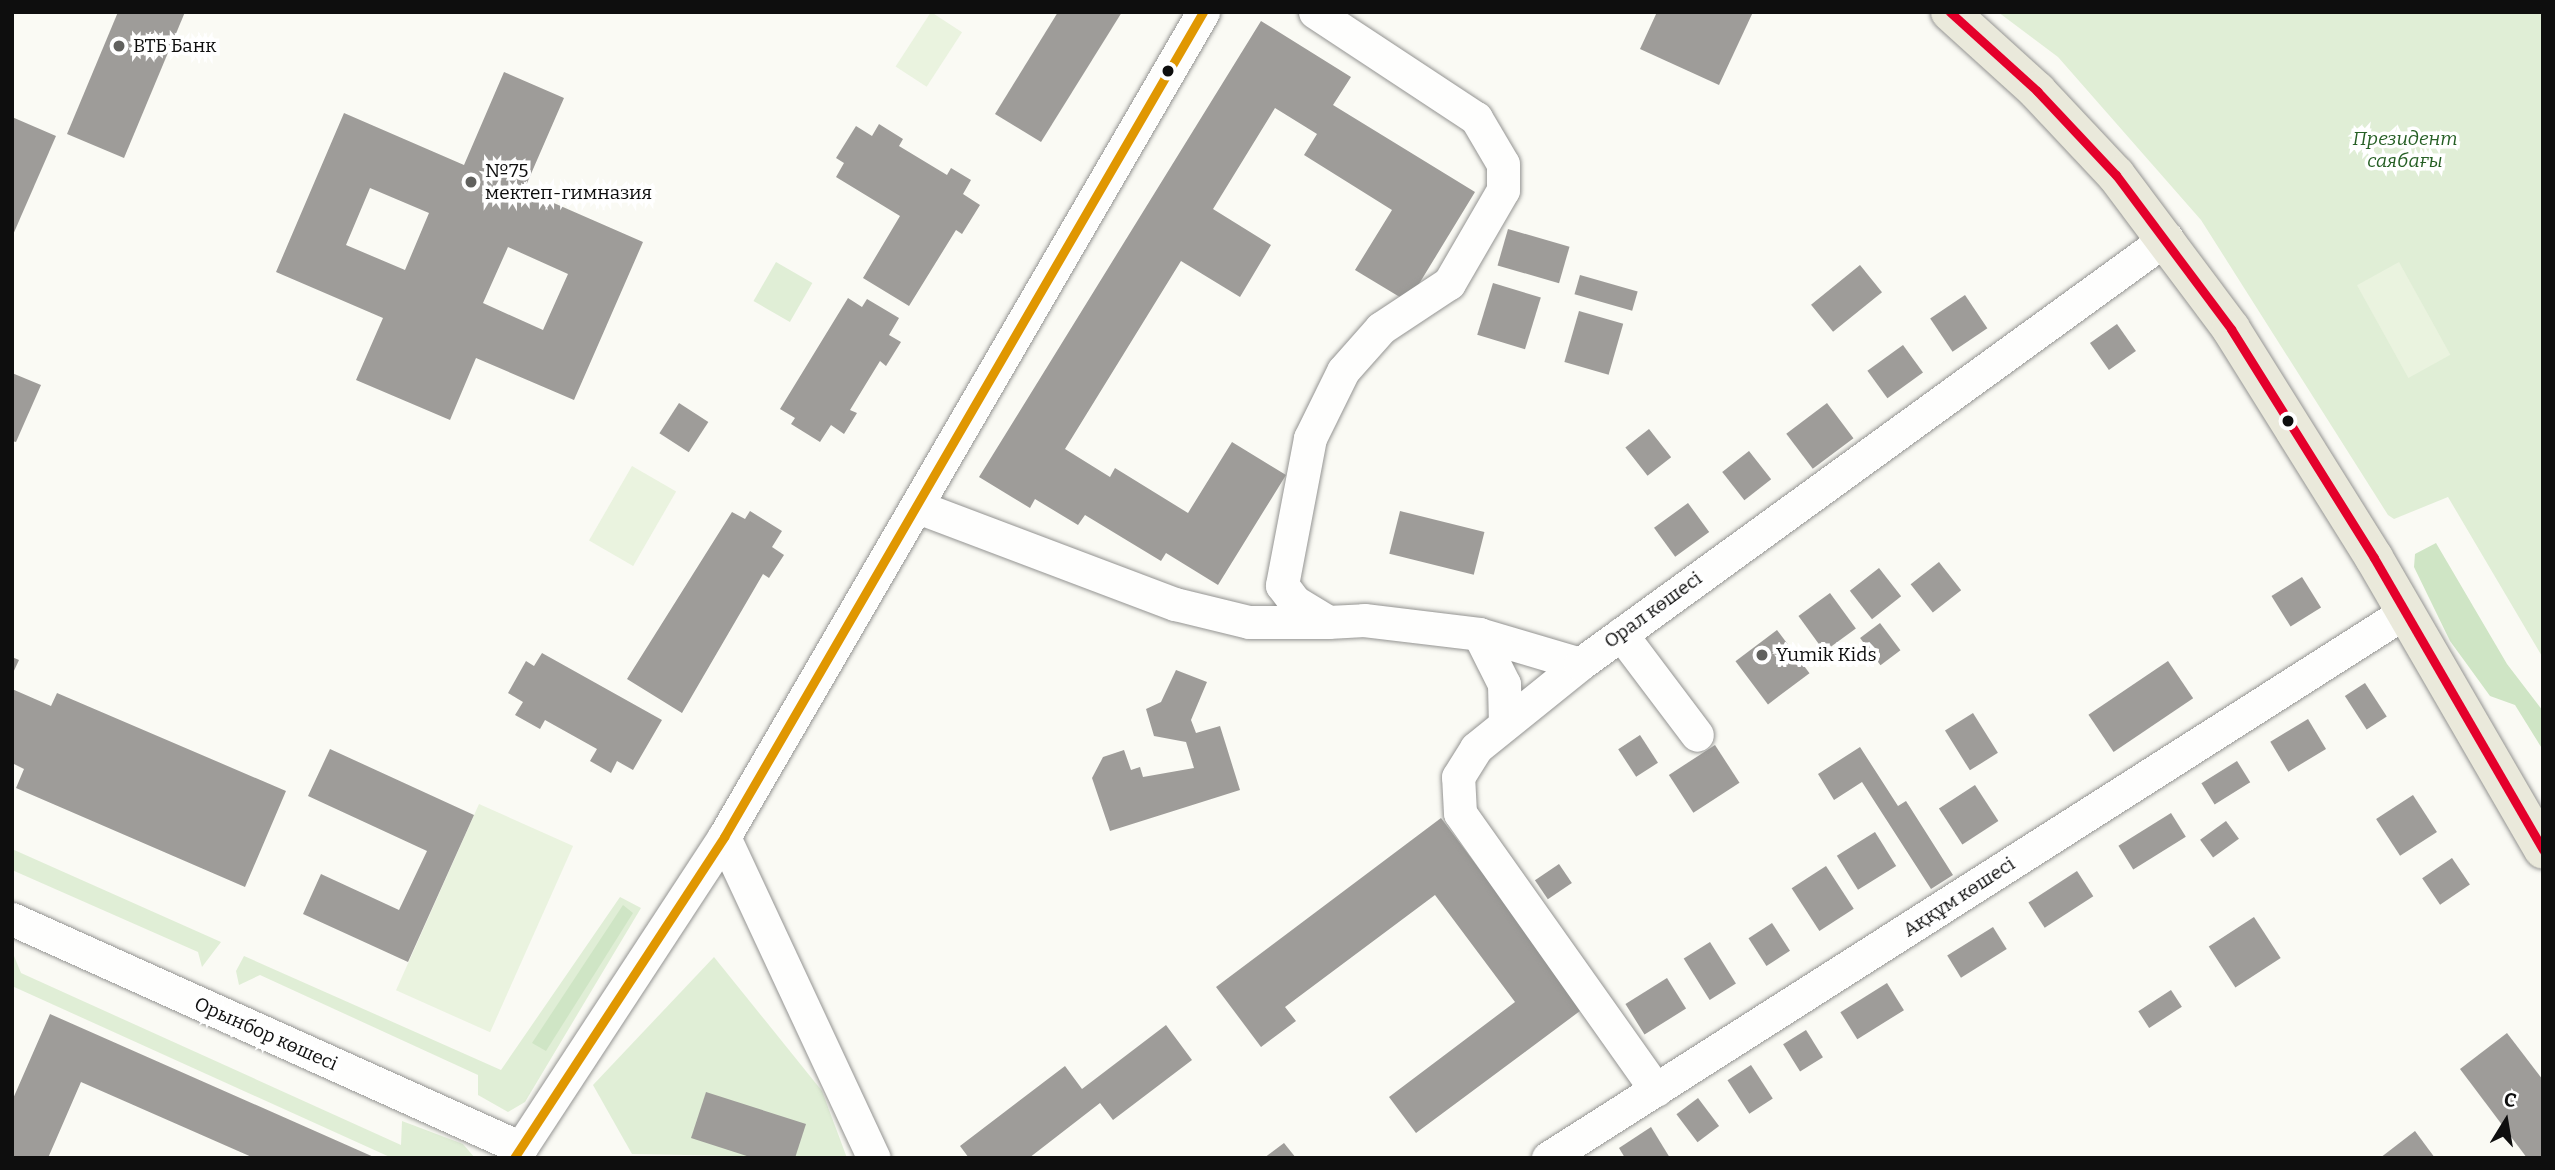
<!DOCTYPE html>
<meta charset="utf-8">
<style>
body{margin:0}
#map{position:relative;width:2555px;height:1170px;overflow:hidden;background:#fafaf4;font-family:Bitter,serif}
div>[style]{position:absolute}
.green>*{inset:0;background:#e0eed6;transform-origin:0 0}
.forest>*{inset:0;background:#cfe5c5}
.pitch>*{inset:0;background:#eaf3df;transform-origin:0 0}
.building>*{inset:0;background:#9e9c99;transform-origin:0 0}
.roads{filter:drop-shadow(0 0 2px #949492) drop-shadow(0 0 2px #949492)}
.minor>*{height:33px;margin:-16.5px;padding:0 16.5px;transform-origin:16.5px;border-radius:16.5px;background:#fefefd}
.major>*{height:38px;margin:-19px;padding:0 19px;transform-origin:19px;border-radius:19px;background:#eae9db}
.bus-1>*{height:9px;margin:-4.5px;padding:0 4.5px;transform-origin:4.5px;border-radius:4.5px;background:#e4002b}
.bus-2>*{height:9px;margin:-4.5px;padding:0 4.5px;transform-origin:4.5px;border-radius:4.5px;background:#e09701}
.dots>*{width:19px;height:19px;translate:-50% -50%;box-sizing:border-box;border:4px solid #fff;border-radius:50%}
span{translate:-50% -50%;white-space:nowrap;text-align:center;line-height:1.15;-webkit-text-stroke:7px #fff;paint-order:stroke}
.poi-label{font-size:19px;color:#0e0e0e}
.left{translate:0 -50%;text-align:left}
.park-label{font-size:19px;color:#265f25;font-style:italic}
.street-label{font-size:19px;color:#0e0e0e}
.frame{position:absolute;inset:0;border:14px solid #0e0e0e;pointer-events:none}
.north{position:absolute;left:2471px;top:1086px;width:70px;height:70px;-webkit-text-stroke:5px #fff;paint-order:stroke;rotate:11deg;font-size:19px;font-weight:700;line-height:28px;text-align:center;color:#0e0e0e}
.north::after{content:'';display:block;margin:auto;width:24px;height:32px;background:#0e0e0e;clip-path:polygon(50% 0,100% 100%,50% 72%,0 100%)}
</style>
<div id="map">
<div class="green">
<i style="clip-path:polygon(1998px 12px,2543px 12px,2543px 658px,2448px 497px,2394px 519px,2388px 515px,2201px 220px,2058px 57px)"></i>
<i style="left:776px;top:262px;width:42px;height:45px;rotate:30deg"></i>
<i style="clip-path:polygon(12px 849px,221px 942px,202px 967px,198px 952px,12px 870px)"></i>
<i style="clip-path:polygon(620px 897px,641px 908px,525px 1102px,508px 1112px,478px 1095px,478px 1075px,260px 975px,239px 985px,236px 971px,244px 956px,501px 1070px)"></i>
<i style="clip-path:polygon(12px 951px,21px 973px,401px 1145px,402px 1121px,463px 1144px,475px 1158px,392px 1158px,12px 986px)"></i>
<i style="clip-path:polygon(714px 957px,822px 1091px,847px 1158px,632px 1154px,593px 1085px)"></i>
</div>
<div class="forest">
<i style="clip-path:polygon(2436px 543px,2507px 664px,2543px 711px,2543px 750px,2515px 705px,2490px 696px,2450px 641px,2414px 567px,2415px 554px)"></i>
<i style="clip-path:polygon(623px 905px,633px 913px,546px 1051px,532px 1043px)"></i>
</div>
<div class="pitch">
<i style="left:931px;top:12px;width:37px;height:65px;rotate:33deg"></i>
<i style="left:2399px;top:262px;width:106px;height:48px;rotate:61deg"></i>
<i style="left:632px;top:466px;width:51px;height:86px;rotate:30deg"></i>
<i style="left:479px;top:804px;width:103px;height:204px;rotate:24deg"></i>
</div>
<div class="building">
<i style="clip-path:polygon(118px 12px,185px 12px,124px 158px,67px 134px)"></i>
<i style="clip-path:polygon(1058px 12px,1122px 12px,1041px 142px,995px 114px)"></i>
<i style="clip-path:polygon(1657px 12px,1753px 12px,1719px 85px,1640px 49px)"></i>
<i style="clip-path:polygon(1261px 21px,1351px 77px,1333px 105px,1475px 192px,1408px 302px,1355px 270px,1392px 210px,1304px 155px,1317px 134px,1275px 108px,1213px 209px,1271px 245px,1240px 297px,1181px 261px,1065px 449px,1110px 477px,1115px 468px,1188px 513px,1232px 442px,1286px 475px,1218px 585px,1166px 553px,1161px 561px,1085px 515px,1078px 525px,1035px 499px,1030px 508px,979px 477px)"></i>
<i style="clip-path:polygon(evenodd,504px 72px,564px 98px,524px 190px,643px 242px,574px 400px,476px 358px,450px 420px,356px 380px,383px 318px,276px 272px,344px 113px,464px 165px,504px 72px,370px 188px,429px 213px,405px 270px,346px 245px,370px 188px,504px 72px,508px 247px,568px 274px,543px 330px,483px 303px,508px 247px)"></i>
<i style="clip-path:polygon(12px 117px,56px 136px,12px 237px)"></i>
<i style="clip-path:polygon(879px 124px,903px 139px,899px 146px,947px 175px,951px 168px,971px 180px,963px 194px,980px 205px,962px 234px,956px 230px,909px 306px,863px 278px,900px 216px,836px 177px,844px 163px,836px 158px,856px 126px,872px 136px)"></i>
<i style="left:1508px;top:229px;width:64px;height:38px;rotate:16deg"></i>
<i style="left:1860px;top:265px;width:35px;height:63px;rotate:51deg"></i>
<i style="left:1580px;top:275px;width:60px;height:20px;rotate:16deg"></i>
<i style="left:1493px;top:283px;width:50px;height:54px;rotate:17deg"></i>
<i style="left:1965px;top:295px;width:40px;height:42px;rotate:56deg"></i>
<i style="clip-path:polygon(848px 298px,862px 307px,867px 299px,899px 318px,889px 335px,901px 342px,886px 366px,880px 361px,850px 410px,857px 413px,844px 434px,831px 425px,820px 442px,791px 424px,795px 418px,780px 409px)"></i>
<i style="left:1579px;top:311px;width:46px;height:53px;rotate:16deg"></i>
<i style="left:2117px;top:324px;width:33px;height:33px;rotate:55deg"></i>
<i style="left:1903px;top:345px;width:34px;height:44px;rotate:54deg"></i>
<i style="clip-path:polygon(12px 373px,41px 385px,16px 442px,12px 441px)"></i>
<i style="left:679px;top:403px;width:35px;height:36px;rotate:33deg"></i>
<i style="left:1827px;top:403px;width:44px;height:51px;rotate:53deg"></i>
<i style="left:1649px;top:429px;width:36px;height:30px;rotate:52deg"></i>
<i style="left:1749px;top:451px;width:36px;height:34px;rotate:52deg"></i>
<i style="left:1688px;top:503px;width:36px;height:42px;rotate:54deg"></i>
<i style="clip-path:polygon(750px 511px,782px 531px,772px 547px,784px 555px,769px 578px,763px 574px,682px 713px,627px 679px,732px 512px,745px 519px)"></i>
<i style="left:1400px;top:511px;width:87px;height:44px;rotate:14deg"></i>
<i style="left:1939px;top:562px;width:36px;height:36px;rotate:52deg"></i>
<i style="left:1879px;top:568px;width:36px;height:37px;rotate:52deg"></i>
<i style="left:2302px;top:577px;width:36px;height:36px;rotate:58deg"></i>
<i style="left:1830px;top:593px;width:44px;height:39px;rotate:54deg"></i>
<i style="left:1880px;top:623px;width:34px;height:25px;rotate:53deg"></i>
<i style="left:1777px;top:630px;width:54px;height:52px;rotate:53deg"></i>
<i style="clip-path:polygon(542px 653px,662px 720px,633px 770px,617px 761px,611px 773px,590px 761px,597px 749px,545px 720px,540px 729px,515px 715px,523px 702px,508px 693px,526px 661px,534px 666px)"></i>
<i style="clip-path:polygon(12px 657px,19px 660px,12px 675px)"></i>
<i style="left:2168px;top:661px;width:45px;height:96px;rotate:56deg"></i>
<i style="clip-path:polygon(1176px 670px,1207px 682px,1191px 720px,1196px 733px,1220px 726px,1240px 790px,1110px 831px,1092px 778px,1103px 757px,1124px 750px,1131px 770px,1140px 767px,1143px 777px,1194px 768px,1186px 742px,1154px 736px,1146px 709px,1161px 702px)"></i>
<i style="left:2365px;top:683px;width:40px;height:24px;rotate:57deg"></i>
<i style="clip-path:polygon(12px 689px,51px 706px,57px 693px,286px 791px,245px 887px,16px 788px,24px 769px,12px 763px)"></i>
<i style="left:1973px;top:713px;width:47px;height:33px;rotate:58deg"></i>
<i style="left:2308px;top:719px;width:35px;height:44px;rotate:59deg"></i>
<i style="left:1640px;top:735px;width:33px;height:26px;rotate:57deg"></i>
<i style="left:1715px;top:745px;width:45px;height:55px;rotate:57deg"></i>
<i style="clip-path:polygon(1860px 747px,1898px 806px,1906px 801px,1953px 875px,1931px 889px,1862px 782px,1834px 800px,1818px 774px)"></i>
<i style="clip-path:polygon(330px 749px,474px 815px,408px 962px,303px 914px,321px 874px,399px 910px,427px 851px,308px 796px)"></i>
<i style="left:2237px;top:761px;width:25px;height:42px;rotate:58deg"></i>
<i style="left:1975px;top:785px;width:43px;height:43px;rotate:57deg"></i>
<i style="left:2413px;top:795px;width:44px;height:44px;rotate:57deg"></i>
<i style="left:2171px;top:813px;width:28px;height:62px;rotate:58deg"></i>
<i style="clip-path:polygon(1441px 818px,1584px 1008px,1416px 1133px,1389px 1097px,1515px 1002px,1435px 895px,1285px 1007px,1296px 1021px,1261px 1047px,1216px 987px)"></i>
<i style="left:2226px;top:821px;width:22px;height:32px;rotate:54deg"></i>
<i style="left:1875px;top:832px;width:40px;height:45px;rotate:58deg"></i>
<i style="left:2452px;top:858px;width:32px;height:36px;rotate:56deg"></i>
<i style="left:1559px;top:864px;width:23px;height:29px;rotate:56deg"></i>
<i style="left:1826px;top:866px;width:51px;height:41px;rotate:57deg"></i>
<i style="left:2077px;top:871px;width:30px;height:58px;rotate:57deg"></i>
<i style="left:2254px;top:917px;width:49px;height:54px;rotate:57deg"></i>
<i style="left:1772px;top:923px;width:33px;height:28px;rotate:57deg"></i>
<i style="left:1993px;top:927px;width:26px;height:54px;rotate:58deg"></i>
<i style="left:1710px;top:942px;width:49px;height:31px;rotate:58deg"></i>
<i style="left:1667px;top:978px;width:36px;height:49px;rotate:58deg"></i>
<i style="left:1887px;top:983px;width:32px;height:55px;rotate:58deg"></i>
<i style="left:2171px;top:990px;width:20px;height:39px;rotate:57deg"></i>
<i style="clip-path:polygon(50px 1014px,376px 1158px,254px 1158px,81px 1082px,48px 1158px,12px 1158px,12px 1101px)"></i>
<i style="clip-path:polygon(1166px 1025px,1192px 1060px,1113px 1120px,1100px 1103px,1029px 1158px,969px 1158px,960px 1146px,1065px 1066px,1082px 1089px)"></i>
<i style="left:1806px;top:1030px;width:32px;height:27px;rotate:58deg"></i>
<i style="clip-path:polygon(2507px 1033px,2543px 1080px,2543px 1158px,2527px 1158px,2460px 1069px)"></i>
<i style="left:1751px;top:1065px;width:40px;height:28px;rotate:57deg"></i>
<i style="clip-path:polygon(706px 1092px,806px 1124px,795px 1158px,753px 1158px,691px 1138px)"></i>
<i style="left:1698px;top:1098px;width:35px;height:27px;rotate:53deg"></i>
<i style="clip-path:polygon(1651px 1127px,1670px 1158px,1625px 1158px,1619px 1148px)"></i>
<i style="clip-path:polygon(2415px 1131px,2435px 1158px,2380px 1158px)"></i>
<i style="clip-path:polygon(1284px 1143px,1296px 1158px,1264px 1158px)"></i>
</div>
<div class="roads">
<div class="minor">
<i style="left:1315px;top:12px;width:193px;rotate:33.4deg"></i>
<i style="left:1476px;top:118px;width:53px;rotate:59.6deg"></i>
<i style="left:1503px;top:164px;width:26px;rotate:90deg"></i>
<i style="left:1503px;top:190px;width:108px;rotate:120.1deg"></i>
<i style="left:1449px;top:283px;width:82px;rotate:146.5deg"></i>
<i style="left:1381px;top:328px;width:57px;rotate:131.5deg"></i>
<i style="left:1343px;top:371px;width:75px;rotate:116.2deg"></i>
<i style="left:1310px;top:438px;width:150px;rotate:100.8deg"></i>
<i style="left:1282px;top:585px;width:21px;rotate:53deg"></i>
<i style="left:1295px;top:602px;width:39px;rotate:31deg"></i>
<i style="left:1328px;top:622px;width:36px;rotate:-3deg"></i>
<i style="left:1364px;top:620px;width:116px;rotate:6.9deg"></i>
<i style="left:1479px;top:634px;width:105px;rotate:16.5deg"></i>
<i style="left:918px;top:507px;width:275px;rotate:20.7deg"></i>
<i style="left:1175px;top:604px;width:76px;rotate:13.7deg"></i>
<i style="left:1249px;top:622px;width:78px"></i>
<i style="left:1479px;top:634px;width:56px;rotate:63.4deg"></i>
<i style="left:1504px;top:684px;width:40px;rotate:88.6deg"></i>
<i style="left:1621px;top:634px;width:126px;rotate:53deg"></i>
<i style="left:724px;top:837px;width:354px;rotate:65deg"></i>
<i style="left:12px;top:919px;width:558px;rotate:24.22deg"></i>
<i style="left:1656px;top:1090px;width:339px;rotate:-125.3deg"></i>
<i style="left:1460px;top:813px;width:36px;rotate:-93deg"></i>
<i style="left:1458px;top:777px;width:34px;rotate:-58deg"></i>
<i style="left:1476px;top:748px;width:134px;rotate:-38.9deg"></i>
<i style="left:1580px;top:664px;width:725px;rotate:-35.97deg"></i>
<i style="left:514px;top:1158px;width:384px;rotate:-56.8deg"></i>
<i style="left:724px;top:837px;width:954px;rotate:-59.86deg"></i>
<i style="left:1548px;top:1158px;width:1016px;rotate:-32.5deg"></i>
</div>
<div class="major">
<i style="left:1950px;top:12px;width:118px;rotate:42.2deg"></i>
<i style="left:2037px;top:91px;width:115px;rotate:46.8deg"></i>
<i style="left:2116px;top:175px;width:192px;rotate:53.2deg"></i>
<i style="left:2231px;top:329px;width:270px;rotate:58deg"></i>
<i style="left:2374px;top:558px;width:337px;rotate:59.9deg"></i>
</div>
</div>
<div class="bus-1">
<i style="left:1950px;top:12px;width:118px;rotate:42.2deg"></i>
<i style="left:2037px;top:91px;width:115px;rotate:46.8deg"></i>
<i style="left:2116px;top:175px;width:192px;rotate:53.2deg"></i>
<i style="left:2231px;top:329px;width:270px;rotate:58deg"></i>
<i style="left:2374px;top:558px;width:337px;rotate:59.9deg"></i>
</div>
<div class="bus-2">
<i style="left:514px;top:1158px;width:384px;rotate:-56.8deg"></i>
<i style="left:724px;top:837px;width:954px;rotate:-59.86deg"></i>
</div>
<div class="dots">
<i style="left:119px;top:46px;background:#61615e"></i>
<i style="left:1168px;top:71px;background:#0e0e0e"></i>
<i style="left:471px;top:182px;background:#61615e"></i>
<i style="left:2288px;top:421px;background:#0e0e0e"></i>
<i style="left:1762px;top:655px;background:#61615e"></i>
</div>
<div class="poi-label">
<span class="left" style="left:133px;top:46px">ВТБ Банк</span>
<span class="left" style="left:485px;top:182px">№75<br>мектеп-гимназия</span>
<span class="left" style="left:1776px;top:655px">Yumik Kids</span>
</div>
<div class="park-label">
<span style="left:2405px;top:150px">Президент<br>саябағы</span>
</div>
<div class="street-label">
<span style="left:1653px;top:610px;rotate:-36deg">Орал көшесі</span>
<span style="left:1959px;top:897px;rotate:-33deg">Аққұм көшесі</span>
<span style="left:266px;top:1034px;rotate:24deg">Орынбор көшесі</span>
</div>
<div class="frame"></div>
<div class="north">С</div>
</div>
